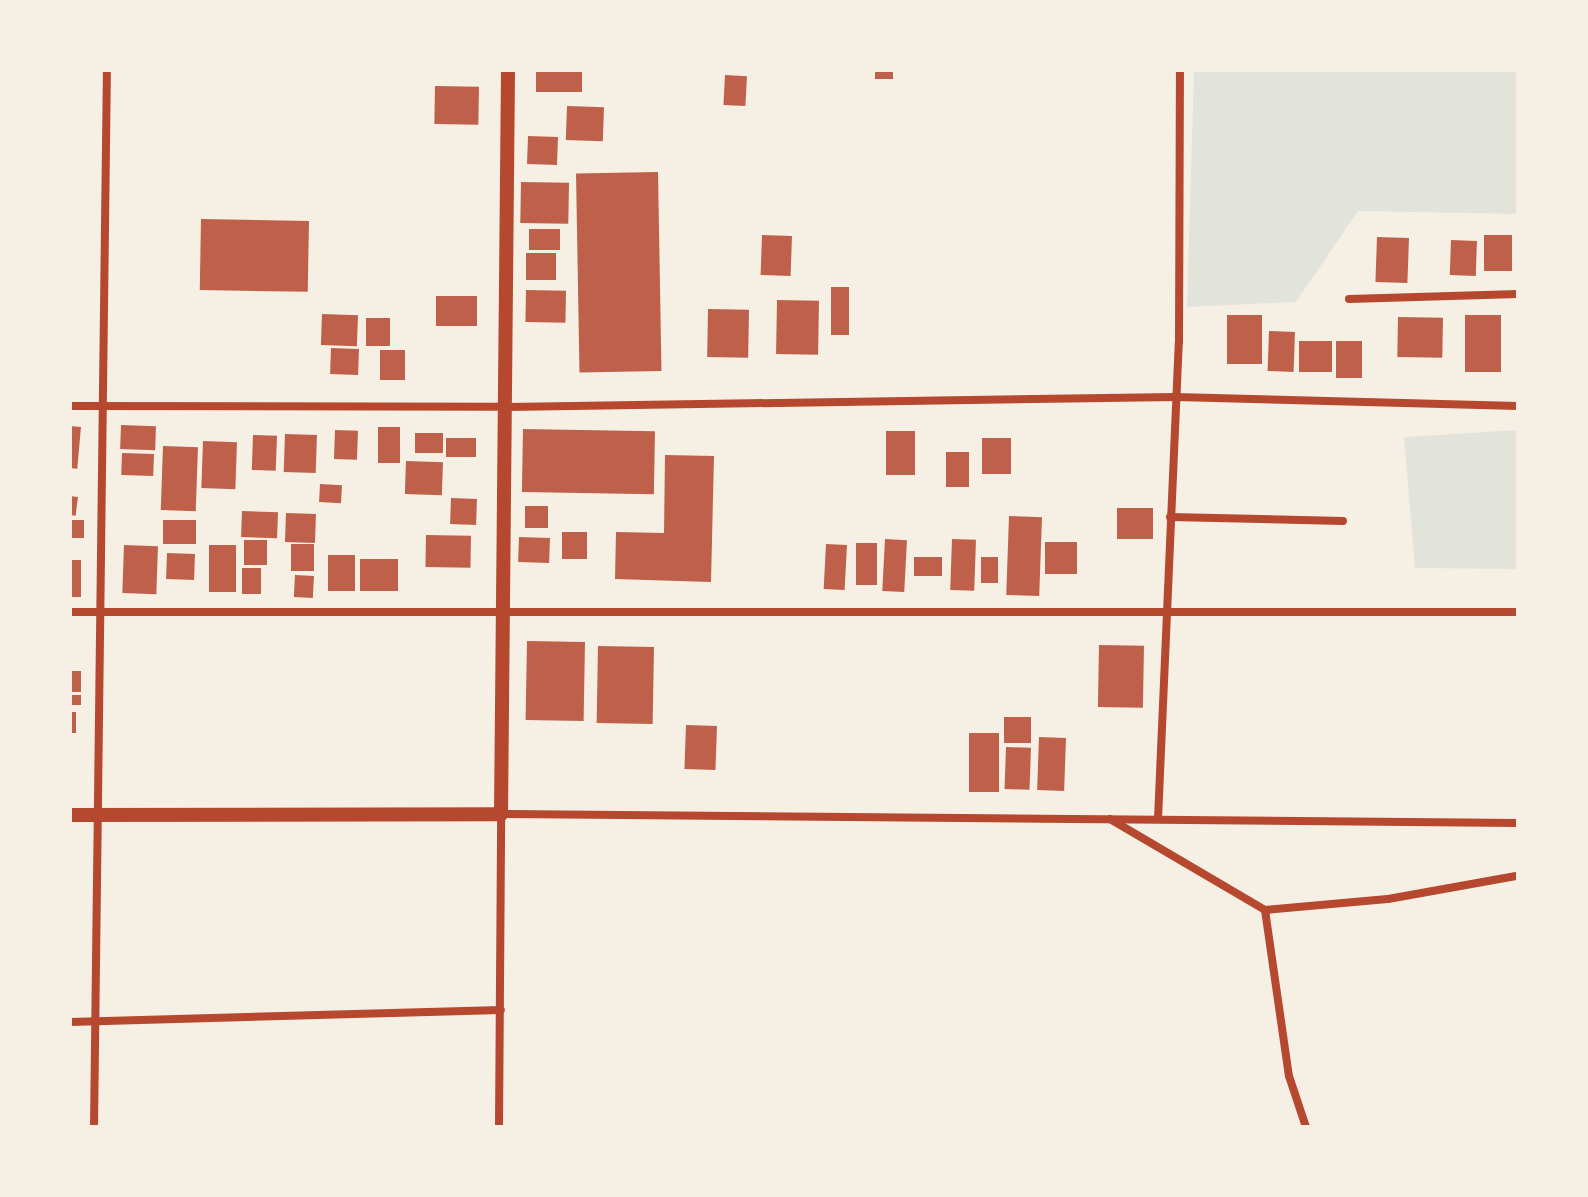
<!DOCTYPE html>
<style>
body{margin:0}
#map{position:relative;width:1588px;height:1197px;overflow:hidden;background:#f6efe4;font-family:Montserrat,sans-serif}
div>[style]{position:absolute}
.green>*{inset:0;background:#e2e4dc}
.building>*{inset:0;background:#bf614a;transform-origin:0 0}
.minor>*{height:8px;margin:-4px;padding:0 4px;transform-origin:4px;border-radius:4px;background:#b5482f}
.tertiary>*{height:14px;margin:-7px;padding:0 7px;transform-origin:7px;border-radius:7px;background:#b5482f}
span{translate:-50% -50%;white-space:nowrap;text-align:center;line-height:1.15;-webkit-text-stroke:6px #f6efe4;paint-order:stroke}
.frame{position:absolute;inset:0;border:72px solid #f6efe4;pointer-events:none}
</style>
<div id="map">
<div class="green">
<i style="clip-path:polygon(1194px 70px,1518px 70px,1518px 214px,1358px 211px,1296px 302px,1187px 307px)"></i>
<i style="clip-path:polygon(1518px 430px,1518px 569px,1415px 568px,1404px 437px)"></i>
</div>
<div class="building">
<i style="left:536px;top:70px;width:46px;height:22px"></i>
<i style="left:875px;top:70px;width:18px;height:9px"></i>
<i style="left:725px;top:75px;width:22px;height:30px;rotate:3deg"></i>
<i style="left:435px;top:86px;width:44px;height:38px;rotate:1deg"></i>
<i style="left:567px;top:106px;width:37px;height:34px;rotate:2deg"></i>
<i style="left:528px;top:136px;width:30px;height:28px;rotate:2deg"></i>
<i style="left:658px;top:172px;width:199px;height:82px;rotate:89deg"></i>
<i style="left:521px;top:182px;width:48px;height:41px;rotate:1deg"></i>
<i style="left:201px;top:219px;width:108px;height:71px;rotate:1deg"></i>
<i style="left:529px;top:229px;width:31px;height:21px"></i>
<i style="left:762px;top:235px;width:30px;height:40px;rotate:2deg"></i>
<i style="left:1484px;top:235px;width:28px;height:36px"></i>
<i style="left:1377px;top:237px;width:32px;height:45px;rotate:2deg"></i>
<i style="left:1451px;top:240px;width:26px;height:35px;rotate:2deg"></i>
<i style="left:526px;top:253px;width:30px;height:27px"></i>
<i style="left:831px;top:287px;width:18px;height:48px"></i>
<i style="left:526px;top:290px;width:40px;height:32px;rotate:1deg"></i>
<i style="left:436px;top:296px;width:41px;height:30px"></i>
<i style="left:777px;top:300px;width:42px;height:54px;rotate:1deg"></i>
<i style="left:708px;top:309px;width:41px;height:48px;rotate:1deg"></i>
<i style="left:322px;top:314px;width:36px;height:31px;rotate:2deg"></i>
<i style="left:1227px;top:315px;width:35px;height:49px"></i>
<i style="left:1465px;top:315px;width:36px;height:57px"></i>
<i style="left:1398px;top:317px;width:45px;height:40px;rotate:1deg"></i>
<i style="left:366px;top:318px;width:24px;height:28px"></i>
<i style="left:1269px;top:331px;width:26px;height:40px;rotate:2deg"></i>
<i style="left:1299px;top:341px;width:33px;height:31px"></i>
<i style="left:1336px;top:341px;width:26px;height:37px"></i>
<i style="left:331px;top:348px;width:28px;height:26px;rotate:2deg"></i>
<i style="left:380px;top:350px;width:25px;height:30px"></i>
<i style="left:121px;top:425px;width:35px;height:24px;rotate:2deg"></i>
<i style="left:70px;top:426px;width:11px;height:42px;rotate:5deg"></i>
<i style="left:378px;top:427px;width:22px;height:36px"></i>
<i style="left:523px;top:429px;width:132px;height:63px;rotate:1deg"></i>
<i style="left:335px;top:430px;width:23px;height:29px;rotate:2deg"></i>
<i style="left:886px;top:431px;width:29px;height:44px"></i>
<i style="left:415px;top:433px;width:28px;height:20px"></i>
<i style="left:285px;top:434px;width:32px;height:38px;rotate:2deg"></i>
<i style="left:253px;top:435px;width:24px;height:35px;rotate:2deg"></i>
<i style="left:446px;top:438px;width:30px;height:19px"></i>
<i style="left:982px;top:438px;width:29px;height:36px"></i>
<i style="left:203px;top:441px;width:34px;height:47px;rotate:2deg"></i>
<i style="left:163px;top:446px;width:35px;height:64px;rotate:2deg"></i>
<i style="left:946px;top:452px;width:23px;height:35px"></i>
<i style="left:122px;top:453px;width:32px;height:22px;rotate:2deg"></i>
<i style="clip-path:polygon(665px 455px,714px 456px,711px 582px,615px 579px,616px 532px,664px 533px)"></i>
<i style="left:406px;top:461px;width:37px;height:33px;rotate:2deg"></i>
<i style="left:320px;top:484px;width:22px;height:18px;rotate:3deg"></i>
<i style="left:70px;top:496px;width:8px;height:19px;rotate:7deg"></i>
<i style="left:451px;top:498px;width:26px;height:26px;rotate:2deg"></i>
<i style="left:525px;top:506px;width:23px;height:22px"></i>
<i style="left:1117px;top:508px;width:36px;height:31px"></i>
<i style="left:242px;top:511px;width:36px;height:26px;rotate:2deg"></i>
<i style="left:286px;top:513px;width:30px;height:29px;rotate:2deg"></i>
<i style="left:1009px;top:516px;width:33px;height:79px;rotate:2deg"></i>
<i style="left:70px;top:520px;width:14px;height:18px"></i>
<i style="left:163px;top:520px;width:33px;height:24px"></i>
<i style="left:562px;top:532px;width:25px;height:27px"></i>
<i style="left:426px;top:535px;width:45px;height:32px;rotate:1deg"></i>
<i style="left:519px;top:537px;width:31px;height:25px;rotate:2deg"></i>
<i style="left:885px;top:539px;width:22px;height:52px;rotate:3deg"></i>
<i style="left:952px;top:539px;width:24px;height:51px;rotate:2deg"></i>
<i style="left:244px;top:540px;width:23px;height:25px"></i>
<i style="left:1045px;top:542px;width:32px;height:32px"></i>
<i style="left:856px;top:543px;width:21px;height:42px"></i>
<i style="left:291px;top:544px;width:23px;height:27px"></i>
<i style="left:826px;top:544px;width:21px;height:45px;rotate:3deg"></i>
<i style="left:124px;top:545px;width:34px;height:48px;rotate:2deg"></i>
<i style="left:209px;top:545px;width:27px;height:47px"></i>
<i style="left:167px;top:553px;width:28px;height:26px;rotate:2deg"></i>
<i style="left:328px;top:555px;width:27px;height:36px"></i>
<i style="left:914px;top:557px;width:28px;height:19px"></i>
<i style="left:981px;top:557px;width:17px;height:26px"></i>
<i style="left:360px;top:559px;width:38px;height:32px"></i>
<i style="left:70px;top:560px;width:11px;height:37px"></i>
<i style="left:242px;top:568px;width:19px;height:26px"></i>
<i style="left:295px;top:575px;width:19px;height:22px;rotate:3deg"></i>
<i style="left:527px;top:641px;width:58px;height:79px;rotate:1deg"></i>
<i style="left:1099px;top:645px;width:45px;height:62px;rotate:1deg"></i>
<i style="left:598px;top:646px;width:56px;height:77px;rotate:1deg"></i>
<i style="left:70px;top:671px;width:11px;height:21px"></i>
<i style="left:70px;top:695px;width:11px;height:10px"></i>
<i style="left:70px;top:712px;width:6px;height:21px"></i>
<i style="left:1004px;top:717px;width:27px;height:26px"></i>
<i style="left:686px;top:725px;width:31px;height:44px;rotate:2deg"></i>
<i style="left:969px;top:733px;width:30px;height:59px"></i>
<i style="left:1039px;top:737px;width:27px;height:53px;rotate:2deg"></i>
<i style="left:1006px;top:747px;width:25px;height:42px;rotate:2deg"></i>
</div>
<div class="minor">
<i style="left:1349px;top:299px;width:169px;rotate:-1.7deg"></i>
<i style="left:70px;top:406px;width:432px;rotate:0.1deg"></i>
<i style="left:502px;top:407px;width:674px;rotate:-0.85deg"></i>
<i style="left:1176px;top:397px;width:342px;rotate:1.5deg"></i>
<i style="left:1170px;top:517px;width:173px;rotate:1.3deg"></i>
<i style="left:70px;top:612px;width:1448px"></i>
<i style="left:1110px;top:819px;width:180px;rotate:30.4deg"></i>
<i style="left:1265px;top:910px;width:168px;rotate:81.8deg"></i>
<i style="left:1289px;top:1076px;width:54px;rotate:71.6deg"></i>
<i style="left:1158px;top:819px;width:477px;rotate:-87.5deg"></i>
<i style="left:1179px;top:342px;width:272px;rotate:-89.8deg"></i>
<i style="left:1265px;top:910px;width:123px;rotate:-5.1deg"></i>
<i style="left:1388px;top:899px;width:130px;rotate:-10.2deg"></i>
<i style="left:70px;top:1022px;width:431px;rotate:-1.6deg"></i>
<i style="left:94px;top:1127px;width:1057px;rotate:-89.3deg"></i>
<i style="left:499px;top:1127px;width:313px;rotate:-89.6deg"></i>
<i style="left:501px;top:814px;width:1017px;rotate:0.51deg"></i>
</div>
<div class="tertiary">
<i style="left:70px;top:815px;width:431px;rotate:-0.1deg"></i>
<i style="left:501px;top:814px;width:744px;rotate:-89.46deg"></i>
</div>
<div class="frame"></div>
</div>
